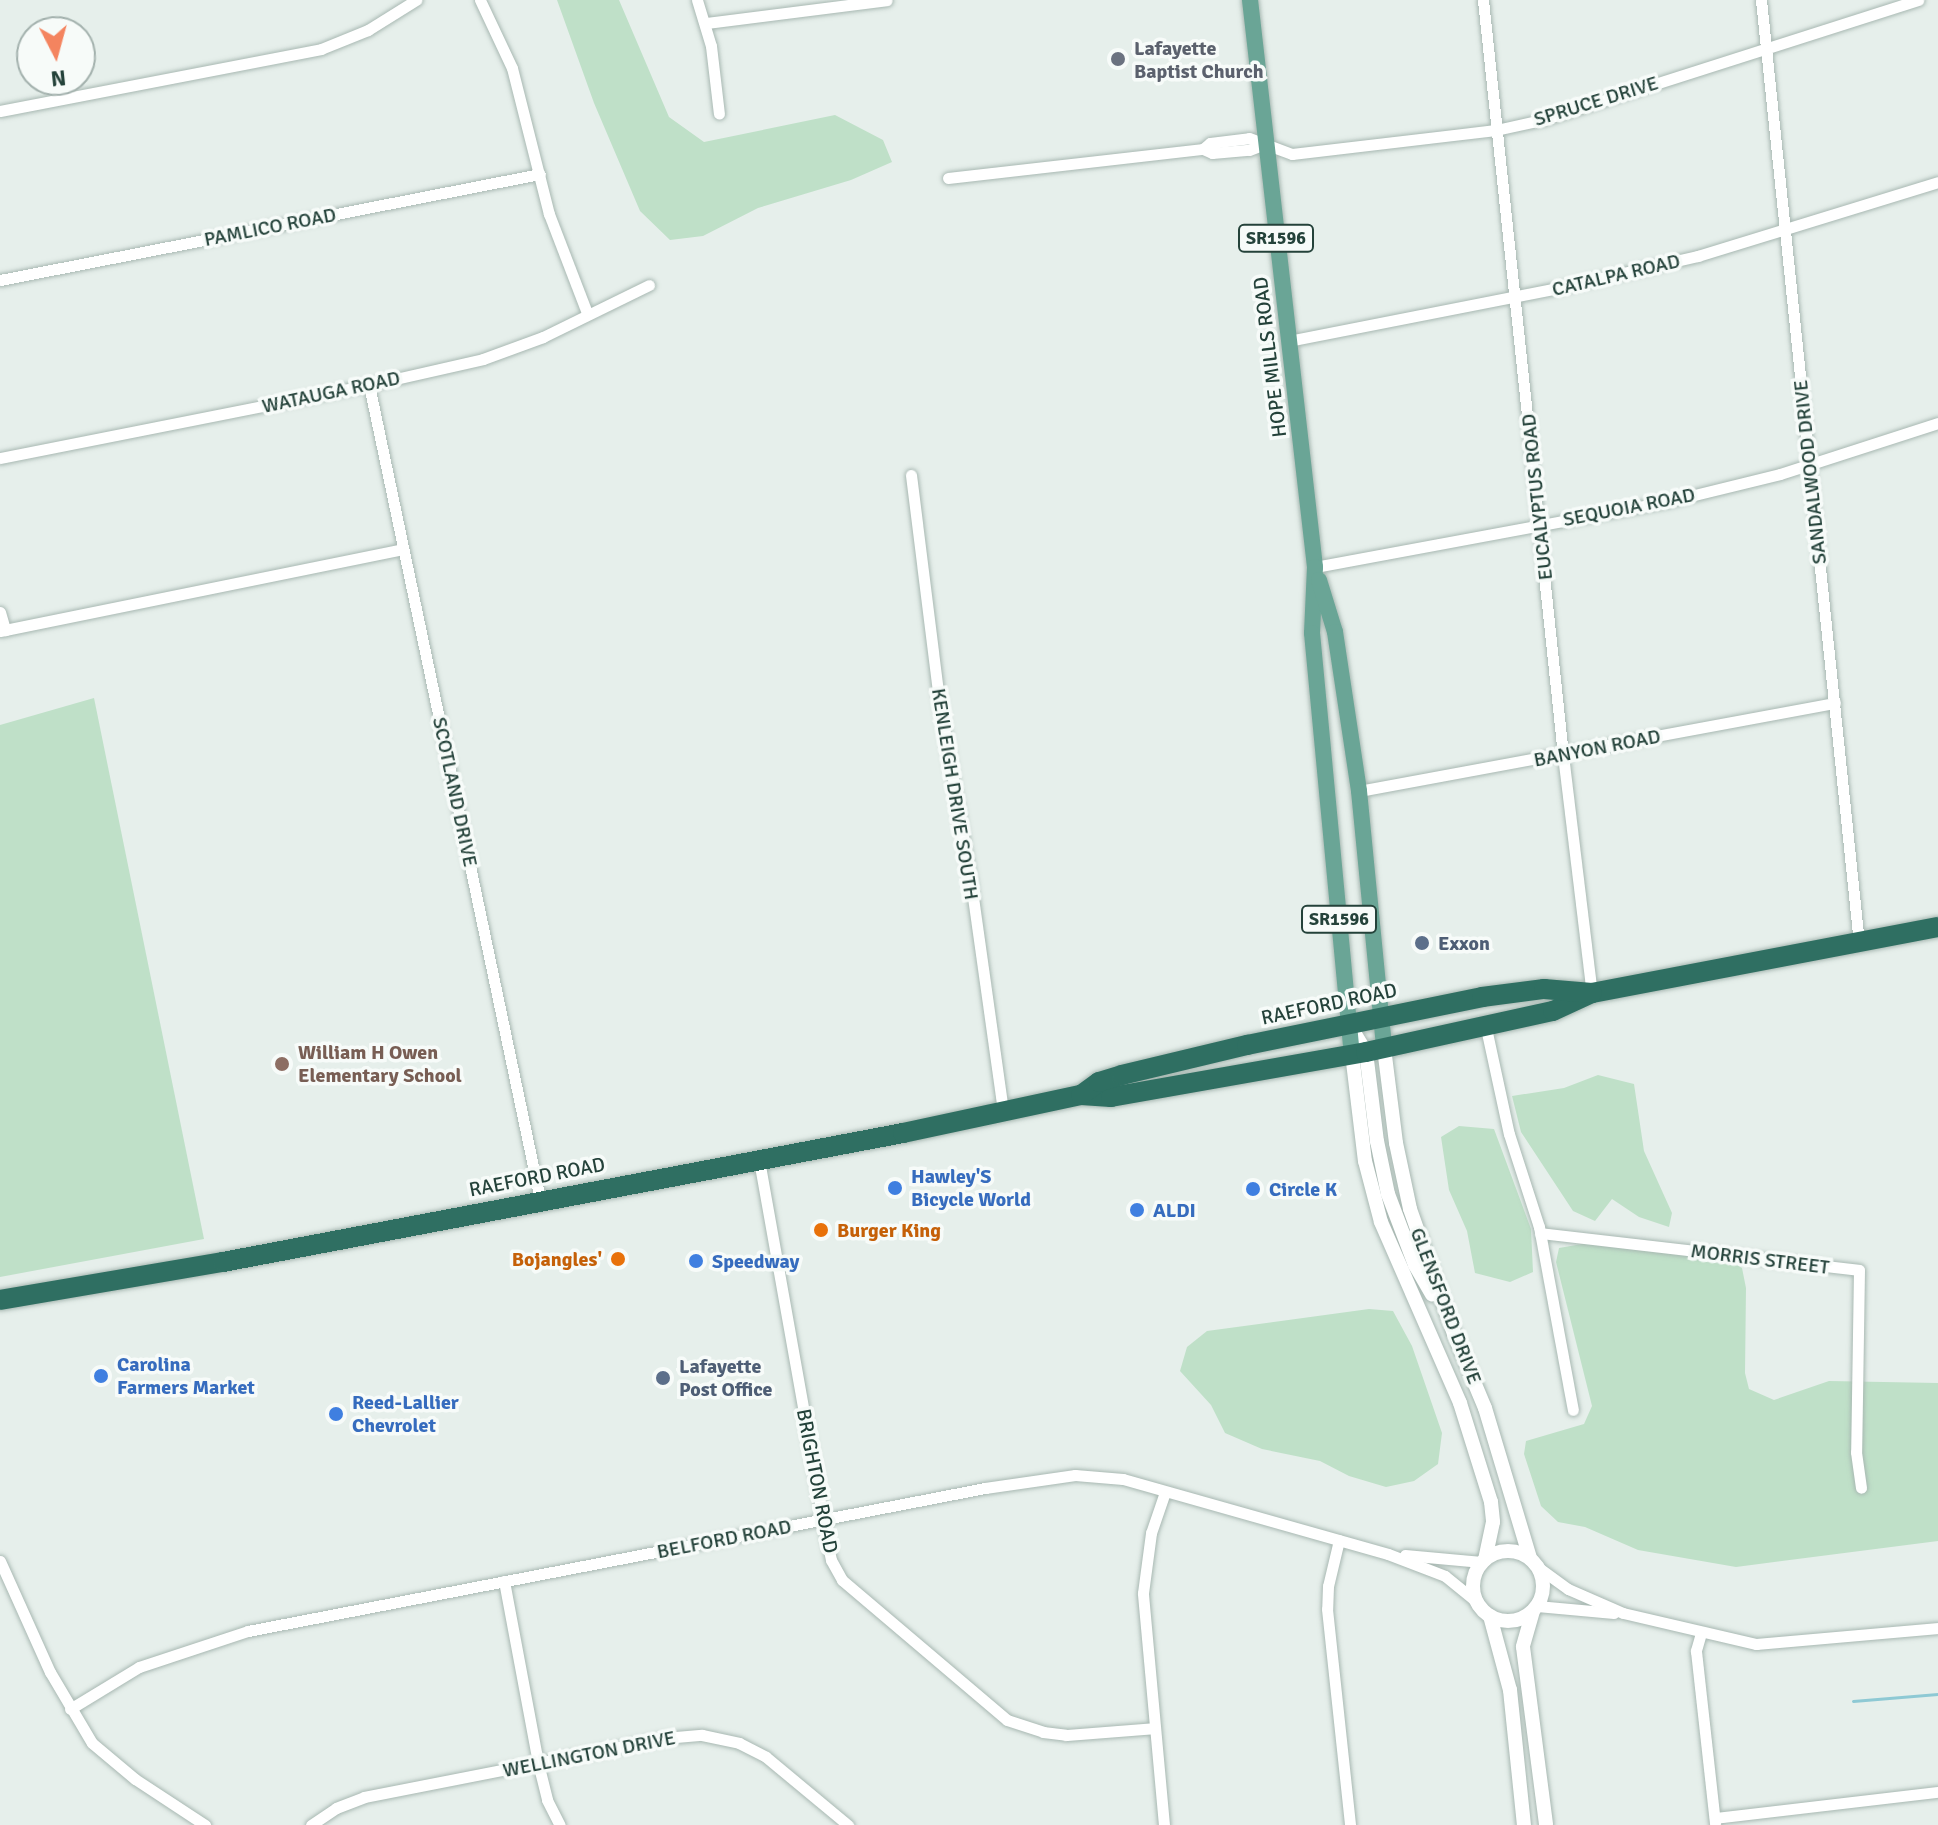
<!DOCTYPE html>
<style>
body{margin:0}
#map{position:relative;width:1938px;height:1825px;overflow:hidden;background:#e6efeb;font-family:Signika,sans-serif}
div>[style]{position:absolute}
.green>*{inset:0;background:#bfe0c8}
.stream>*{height:3px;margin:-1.5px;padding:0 1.5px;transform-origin:1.5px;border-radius:1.5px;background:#8ec9d4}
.roads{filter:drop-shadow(0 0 2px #a8b8b2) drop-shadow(0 0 2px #a8b8b2)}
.street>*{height:11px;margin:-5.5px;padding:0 5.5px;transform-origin:5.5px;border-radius:5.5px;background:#fff}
.secondary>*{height:14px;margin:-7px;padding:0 7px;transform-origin:7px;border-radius:7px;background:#fff}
.secondary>.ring{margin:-7px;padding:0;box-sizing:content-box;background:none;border:14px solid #fff;border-radius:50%}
.primary>*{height:16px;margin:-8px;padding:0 8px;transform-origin:8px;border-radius:8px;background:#6aa596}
.highway>*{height:20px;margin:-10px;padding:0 10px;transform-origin:10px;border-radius:10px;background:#2f6f62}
.dots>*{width:22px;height:22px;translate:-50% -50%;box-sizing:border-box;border:4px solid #f7fbf9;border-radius:50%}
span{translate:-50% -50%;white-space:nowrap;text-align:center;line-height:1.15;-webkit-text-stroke:7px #f7fbf9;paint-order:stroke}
.shield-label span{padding:2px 6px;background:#f7fbf9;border:2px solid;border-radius:6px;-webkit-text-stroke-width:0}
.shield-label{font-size:18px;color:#24423a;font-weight:700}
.worship-label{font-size:20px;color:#5b616d;font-weight:700}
.left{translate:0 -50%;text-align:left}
.street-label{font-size:20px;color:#24423a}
.service-label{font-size:20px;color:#4e5e75;font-weight:700}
.education-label{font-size:20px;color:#785e54;font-weight:700}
.shop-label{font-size:20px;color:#366cbe;font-weight:700}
.food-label{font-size:20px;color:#c56008;font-weight:700}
.right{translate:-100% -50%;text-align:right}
.north{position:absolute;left:16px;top:16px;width:80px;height:80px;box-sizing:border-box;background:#f7fbf9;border:2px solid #a3b1ad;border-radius:50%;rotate:174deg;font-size:22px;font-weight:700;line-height:32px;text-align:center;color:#24423a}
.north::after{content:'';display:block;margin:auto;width:28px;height:36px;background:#f4845f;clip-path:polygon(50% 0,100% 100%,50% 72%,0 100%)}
</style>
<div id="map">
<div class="green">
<i style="clip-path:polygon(557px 0,619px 0,669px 117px,704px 142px,835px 115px,883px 140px,892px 162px,851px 180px,758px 208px,703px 236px,670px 240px,640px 211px,594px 103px)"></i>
<i style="clip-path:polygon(94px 698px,204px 1239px,0 1277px,0 725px)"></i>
<i style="clip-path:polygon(1598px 1075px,1634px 1084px,1644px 1151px,1672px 1213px,1669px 1227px,1639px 1217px,1612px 1199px,1595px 1221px,1573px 1211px,1521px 1132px,1512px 1096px,1564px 1088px)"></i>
<i style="clip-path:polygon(1459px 1126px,1494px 1129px,1531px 1229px,1533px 1272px,1510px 1282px,1475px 1273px,1467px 1231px,1449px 1190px,1441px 1137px)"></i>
<i style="clip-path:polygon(1588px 1243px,1732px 1261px,1742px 1268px,1746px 1288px,1745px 1373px,1749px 1389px,1774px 1400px,1829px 1381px,1938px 1383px,1938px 1541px,1736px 1567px,1638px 1550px,1585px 1527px,1558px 1522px,1541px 1506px,1524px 1454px,1526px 1441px,1584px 1424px,1592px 1406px,1556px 1262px,1559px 1248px)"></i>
<i style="clip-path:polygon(1369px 1309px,1393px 1311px,1412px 1346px,1442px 1433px,1438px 1464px,1414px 1481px,1386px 1487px,1349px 1476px,1320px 1461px,1262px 1449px,1225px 1433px,1211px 1405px,1180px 1371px,1187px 1347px,1207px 1331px)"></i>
</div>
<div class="stream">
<i style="left:1853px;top:1701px;width:85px;rotate:-4.7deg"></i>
</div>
<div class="roads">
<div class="street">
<i style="left:480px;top:0;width:75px;rotate:64.8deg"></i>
<i style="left:512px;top:68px;width:151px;rotate:75.8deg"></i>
<i style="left:549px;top:214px;width:106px;rotate:69deg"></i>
<i style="left:697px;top:0;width:48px;rotate:73.1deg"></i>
<i style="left:711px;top:46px;width:68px;rotate:83.3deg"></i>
<i style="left:1483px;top:0;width:759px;rotate:83.95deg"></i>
<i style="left:1563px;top:755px;width:240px;rotate:83.1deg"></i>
<i style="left:1761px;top:0;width:949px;rotate:84.07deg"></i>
<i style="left:706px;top:23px;width:182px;rotate:-7.2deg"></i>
<i style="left:0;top:111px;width:327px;rotate:-10.9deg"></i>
<i style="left:321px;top:49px;width:51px;rotate:-22deg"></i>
<i style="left:368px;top:30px;width:57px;rotate:-32deg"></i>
<i style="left:1203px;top:149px;width:10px;rotate:24deg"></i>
<i style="left:1212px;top:153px;width:37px;rotate:-5deg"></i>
<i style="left:1249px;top:150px;width:17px;rotate:-21deg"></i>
<i style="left:948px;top:178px;width:257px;rotate:-6.5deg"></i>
<i style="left:1203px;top:149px;width:9px;rotate:-41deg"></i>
<i style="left:1210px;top:143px;width:39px;rotate:-7deg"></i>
<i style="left:1249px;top:138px;width:46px;rotate:20.4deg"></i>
<i style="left:1292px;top:154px;width:205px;rotate:-6.7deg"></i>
<i style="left:1496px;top:130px;width:47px;rotate:-12.3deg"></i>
<i style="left:1542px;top:120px;width:395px;rotate:-17.7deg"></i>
<i style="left:0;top:280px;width:550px;rotate:-11.11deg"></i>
<i style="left:1288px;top:341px;width:271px;rotate:-11.1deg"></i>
<i style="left:1554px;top:289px;width:148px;rotate:-12.9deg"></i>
<i style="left:1698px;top:256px;width:251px;rotate:-17.1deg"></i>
<i style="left:369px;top:385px;width:832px;rotate:78.14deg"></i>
<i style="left:0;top:458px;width:376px;rotate:-11.2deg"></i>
<i style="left:369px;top:385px;width:117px;rotate:-12.8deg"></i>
<i style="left:483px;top:359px;width:64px;rotate:-20.1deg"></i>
<i style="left:543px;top:337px;width:118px;rotate:-26.1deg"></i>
<i style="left:911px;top:475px;width:219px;rotate:82.9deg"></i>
<i style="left:938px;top:692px;width:194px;rotate:80.2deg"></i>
<i style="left:971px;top:883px;width:230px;rotate:82deg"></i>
<i style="left:1315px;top:567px;width:361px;rotate:-10.5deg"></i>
<i style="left:1670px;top:501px;width:113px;rotate:-13.8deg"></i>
<i style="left:1780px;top:474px;width:166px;rotate:-17.9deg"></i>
<i style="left:0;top:612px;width:19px;rotate:74deg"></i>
<i style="left:0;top:631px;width:411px;rotate:-11.5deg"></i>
<i style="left:1359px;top:791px;width:484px;rotate:-10.5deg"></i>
<i style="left:1486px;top:1028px;width:108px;rotate:77.8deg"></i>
<i style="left:1509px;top:1134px;width:98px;rotate:72.1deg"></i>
<i style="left:1539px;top:1227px;width:186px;rotate:79.5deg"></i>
<i style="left:759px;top:1160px;width:366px;rotate:79.9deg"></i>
<i style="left:823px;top:1520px;width:41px;rotate:78.7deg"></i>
<i style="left:831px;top:1560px;width:23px;rotate:61deg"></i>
<i style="left:842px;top:1580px;width:216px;rotate:40.3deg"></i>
<i style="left:1007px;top:1720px;width:38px;rotate:18deg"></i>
<i style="left:1043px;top:1732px;width:23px;rotate:7deg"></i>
<i style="left:1066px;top:1735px;width:88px;rotate:-4.5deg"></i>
<i style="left:1540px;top:1233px;width:321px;rotate:6.6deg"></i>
<i style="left:1859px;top:1270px;width:182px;rotate:90.9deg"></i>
<i style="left:1856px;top:1452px;width:36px;rotate:82deg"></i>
<i style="left:1339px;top:1540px;width:47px;rotate:103.4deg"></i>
<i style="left:1328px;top:1586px;width:23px;rotate:92deg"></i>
<i style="left:1327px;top:1609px;width:217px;rotate:83.9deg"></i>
<i style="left:1405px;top:1555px;width:77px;rotate:5.2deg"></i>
<i style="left:0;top:1561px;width:122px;rotate:65.8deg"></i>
<i style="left:50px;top:1672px;width:82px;rotate:59.4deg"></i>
<i style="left:92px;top:1743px;width:56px;rotate:39.9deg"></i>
<i style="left:135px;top:1779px;width:84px;rotate:33.3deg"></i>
<i style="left:1539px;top:1568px;width:36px;rotate:36deg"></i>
<i style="left:1568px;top:1589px;width:60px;rotate:23.6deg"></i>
<i style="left:1623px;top:1613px;width:137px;rotate:13.1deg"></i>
<i style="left:1756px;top:1644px;width:183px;rotate:-5deg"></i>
<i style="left:504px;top:1581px;width:185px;rotate:79.4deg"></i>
<i style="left:538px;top:1763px;width:38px;rotate:76deg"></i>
<i style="left:547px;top:1800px;width:28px;rotate:63deg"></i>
<i style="left:1537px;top:1606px;width:77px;rotate:5.2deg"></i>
<i style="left:1701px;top:1633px;width:19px;rotate:106deg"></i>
<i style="left:1696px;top:1651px;width:174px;rotate:83.7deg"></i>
<i style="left:70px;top:1709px;width:81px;rotate:-31.3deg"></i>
<i style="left:139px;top:1667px;width:115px;rotate:-18.3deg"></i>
<i style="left:248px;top:1631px;width:751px;rotate:-10.98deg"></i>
<i style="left:985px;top:1488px;width:91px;rotate:-8.2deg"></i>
<i style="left:1075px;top:1475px;width:48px;rotate:4.8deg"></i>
<i style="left:1123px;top:1479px;width:275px;rotate:15.8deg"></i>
<i style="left:1388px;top:1554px;width:61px;rotate:21.1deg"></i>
<i style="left:1445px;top:1576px;width:38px;rotate:39deg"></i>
<i style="left:1715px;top:1818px;width:225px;rotate:-6.7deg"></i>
<i style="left:311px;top:1825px;width:30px;rotate:-34deg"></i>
<i style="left:336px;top:1808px;width:30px;rotate:-21deg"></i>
<i style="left:364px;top:1797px;width:306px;rotate:-11.1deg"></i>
<i style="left:664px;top:1738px;width:38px;rotate:-5deg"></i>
<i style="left:702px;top:1735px;width:38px;rotate:12deg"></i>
<i style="left:739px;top:1743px;width:30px;rotate:27deg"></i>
<i style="left:766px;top:1757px;width:107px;rotate:39.7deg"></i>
<i style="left:1164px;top:1825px;width:233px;rotate:-95.2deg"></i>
<i style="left:1143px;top:1593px;width:61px;rotate:-82.4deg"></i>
<i style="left:1151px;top:1533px;width:43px;rotate:-71.1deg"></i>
</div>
<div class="secondary">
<i style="left:1349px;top:1024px;width:33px;rotate:59deg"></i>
<i style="left:1366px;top:1052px;width:90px;rotate:83deg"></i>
<i style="left:1377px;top:1141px;width:54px;rotate:78.3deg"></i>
<i style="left:1388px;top:1194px;width:76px;rotate:69.2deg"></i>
<i style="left:1415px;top:1265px;width:34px;rotate:60deg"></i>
<i style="left:1384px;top:1048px;width:96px;rotate:82.8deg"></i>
<i style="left:1396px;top:1143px;width:67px;rotate:78deg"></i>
<i style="left:1410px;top:1209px;width:133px;rotate:70.6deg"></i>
<i style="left:1454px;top:1334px;width:80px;rotate:67.3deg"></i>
<i style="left:1485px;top:1408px;width:157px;rotate:73.3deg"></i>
<i style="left:1352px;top:1054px;width:108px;rotate:83.1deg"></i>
<i style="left:1365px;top:1161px;width:63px;rotate:75.3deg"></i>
<i style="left:1381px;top:1222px;width:197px;rotate:66.4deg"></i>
<i style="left:1460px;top:1403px;width:104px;rotate:72.6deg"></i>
<i style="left:1491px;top:1502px;width:20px;rotate:84deg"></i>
<i style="left:1493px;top:1522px;width:38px;rotate:102deg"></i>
<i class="ring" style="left:1473px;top:1551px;width:56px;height:56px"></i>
<i style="left:1533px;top:1611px;width:37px;rotate:106deg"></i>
<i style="left:1523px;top:1647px;width:179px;rotate:82.6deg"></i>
<i style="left:1490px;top:1616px;width:77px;rotate:74.9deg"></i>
<i style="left:1510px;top:1690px;width:136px;rotate:84.1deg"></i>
</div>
<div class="primary">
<i style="left:1250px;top:0;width:571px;rotate:83.46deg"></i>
<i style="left:1315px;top:567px;width:66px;rotate:92.6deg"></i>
<i style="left:1312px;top:633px;width:423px;rotate:84.6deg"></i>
<i style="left:1319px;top:580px;width:54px;rotate:72.9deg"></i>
<i style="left:1335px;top:632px;width:161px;rotate:81.4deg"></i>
<i style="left:1359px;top:791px;width:258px;rotate:84.4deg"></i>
</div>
<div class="highway">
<i style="left:1081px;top:1095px;width:30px;rotate:4deg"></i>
<i style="left:1111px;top:1097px;width:259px;rotate:-10deg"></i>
<i style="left:1366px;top:1052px;width:191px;rotate:-12.4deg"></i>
<i style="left:1553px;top:1011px;width:43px;rotate:-24.8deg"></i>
<i style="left:1592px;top:993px;width:352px;rotate:-10.8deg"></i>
<i style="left:0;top:1300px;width:226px;rotate:-9.7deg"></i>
<i style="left:223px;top:1262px;width:692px;rotate:-10.74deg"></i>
<i style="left:903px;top:1133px;width:182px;rotate:-12.1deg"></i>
<i style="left:1081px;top:1095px;width:22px;rotate:-36deg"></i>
<i style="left:1099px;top:1082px;width:24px;rotate:-17deg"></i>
<i style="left:1122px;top:1075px;width:129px;rotate:-13.5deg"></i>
<i style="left:1247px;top:1045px;width:240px;rotate:-11.5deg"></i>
<i style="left:1482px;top:997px;width:63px;rotate:-7.4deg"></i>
<i style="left:1544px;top:989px;width:48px;rotate:4.8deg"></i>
</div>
</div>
<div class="dots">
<i style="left:1118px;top:59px;background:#6b7280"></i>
<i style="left:1422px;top:943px;background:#5c6f8a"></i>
<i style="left:282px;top:1064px;background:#8d6e63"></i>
<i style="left:895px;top:1188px;background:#3f7fe0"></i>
<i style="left:1253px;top:1189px;background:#3f7fe0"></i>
<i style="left:1137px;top:1210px;background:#3f7fe0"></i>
<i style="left:821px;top:1230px;background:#e8710a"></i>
<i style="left:618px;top:1259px;background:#e8710a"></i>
<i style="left:696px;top:1261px;background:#3f7fe0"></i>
<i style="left:101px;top:1376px;background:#3f7fe0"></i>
<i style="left:663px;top:1378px;background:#5c6f8a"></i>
<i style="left:336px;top:1414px;background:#3f7fe0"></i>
</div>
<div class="shield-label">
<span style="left:1276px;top:238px">SR1596</span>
<span style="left:1339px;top:919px">SR1596</span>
</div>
<div class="worship-label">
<span class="left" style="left:1134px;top:60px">Lafayette<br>Baptist Church</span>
</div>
<div class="street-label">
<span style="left:1596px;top:101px;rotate:-17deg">SPRUCE DRIVE</span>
<span style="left:270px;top:227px;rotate:-11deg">PAMLICO ROAD</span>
<span style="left:1616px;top:275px;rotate:-13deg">CATALPA ROAD</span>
<span style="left:1270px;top:357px;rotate:-97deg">HOPE MILLS ROAD</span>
<span style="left:331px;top:392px;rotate:-12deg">WATAUGA ROAD</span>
<span style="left:1810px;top:472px;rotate:-96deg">SANDALWOOD DRIVE</span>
<span style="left:1537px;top:497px;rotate:-96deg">EUCALYPTUS ROAD</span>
<span style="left:1629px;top:507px;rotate:-11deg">SEQUOIA ROAD</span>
<span style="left:1597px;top:748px;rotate:-11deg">BANYON ROAD</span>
<span style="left:455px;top:792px;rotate:78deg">SCOTLAND DRIVE</span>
<span style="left:955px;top:794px;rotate:81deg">KENLEIGH DRIVE SOUTH</span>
<span style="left:1329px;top:1004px;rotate:-12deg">RAEFORD ROAD</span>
<span style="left:537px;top:1177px;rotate:-11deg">RAEFORD ROAD</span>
<span style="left:1760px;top:1259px;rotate:7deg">MORRIS STREET</span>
<span style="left:1446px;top:1306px;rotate:69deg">GLENSFORD DRIVE</span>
<span style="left:817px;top:1481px;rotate:79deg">BRIGHTON ROAD</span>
<span style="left:724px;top:1539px;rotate:-11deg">BELFORD ROAD</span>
<span style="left:589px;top:1754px;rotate:-11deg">WELLINGTON DRIVE</span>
</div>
<div class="service-label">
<span class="left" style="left:1438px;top:943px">Exxon</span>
<span class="left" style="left:679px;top:1378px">Lafayette<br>Post Office</span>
</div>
<div class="education-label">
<span class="left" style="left:298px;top:1064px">William H Owen<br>Elementary School</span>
</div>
<div class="shop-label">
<span class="left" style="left:911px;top:1188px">Hawley'S<br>Bicycle World</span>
<span class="left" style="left:1269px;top:1189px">Circle K</span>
<span class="left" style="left:1153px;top:1210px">ALDI</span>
<span class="left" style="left:712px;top:1261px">Speedway</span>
<span class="left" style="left:117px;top:1376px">Carolina<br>Farmers Market</span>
<span class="left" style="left:352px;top:1414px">Reed-Lallier<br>Chevrolet</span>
</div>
<div class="food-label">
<span class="left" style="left:837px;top:1230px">Burger King</span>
<span class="right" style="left:602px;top:1259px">Bojangles'</span>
</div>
<div class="north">N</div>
</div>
